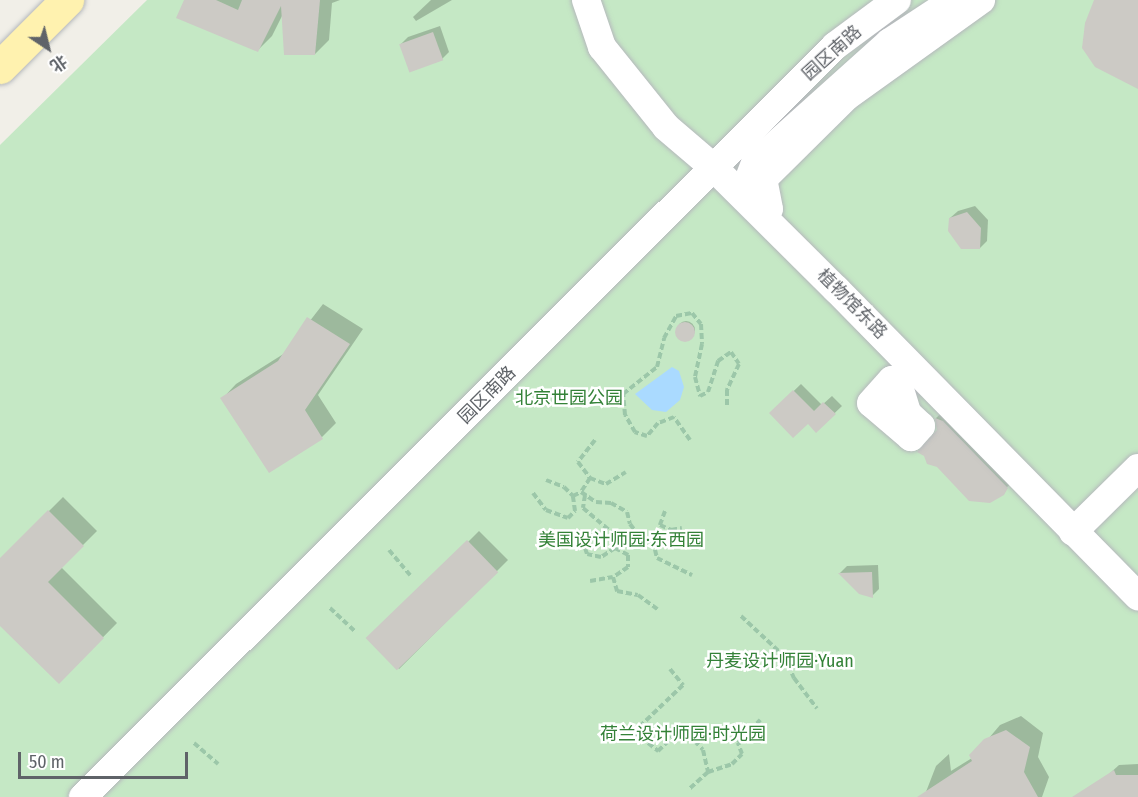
<!DOCTYPE html>
<meta charset="utf-8">
<style>
body{margin:0}
#map{position:relative;width:1138px;height:797px;overflow:hidden;background:#f1efe8;font-family:"Fira Sans Condensed","Noto Sans SC",sans-serif}
div>[style]{position:absolute}
.green>*{inset:0;background:#c5e8c5}
.water>*{inset:0;background:#aadaff}
.shadow>*{inset:0;background:#0003;transform-origin:0 0}
.round{border-radius:50%}
.building>*{inset:0;background:#cccac5;transform-origin:0 0}
.path>*{height:4px;margin-top:-2px;transform-origin:0;background:repeating-linear-gradient(90deg,#9cc7a9 0 6px,transparent 0 9px)}
.roads{filter:drop-shadow(0 0 2px #b5b8bc) drop-shadow(0 0 2px #b5b8bc)}
.minor>*{height:28px;margin:-14px;padding:0 14px;transform-origin:14px;border-radius:14px;background:#fff}
.major>*{height:33px;margin:-16.5px;padding:0 16.5px;transform-origin:16.5px;border-radius:16.5px;background:#fff2af}
span{translate:-50% -50%;white-space:nowrap;text-align:center;line-height:1.15;-webkit-text-stroke:5px #fff;paint-order:stroke}
.street-label{font-size:18px;color:#5f6368}
.park-label{font-size:18px;color:#348238}
.north{position:absolute;left:18px;top:18px;width:60px;height:60px;-webkit-text-stroke:4px #fff;paint-order:stroke;rotate:145deg;font-size:16px;font-weight:700;line-height:24px;text-align:center;color:#5f6368}
.north::after{content:'';display:block;margin:auto;width:21px;height:27px;background:#5f6368;clip-path:polygon(50% 0,100% 100%,50% 72%,0 100%)}
.scale{position:absolute;left:18px;top:752px;width:170px;height:27px;box-sizing:border-box;border:3px solid #5f6368;border-top:0;padding-left:8px;font-size:18px;line-height:21px;white-space:nowrap;color:#5f6368;-webkit-text-stroke:4px #fff;paint-order:stroke}
</style>
<div id="map">
<div class="green">
<i style="clip-path:polygon(147px 0,1138px 0,1138px 797px,0 797px,0 145px)"></i>
</div>
<div class="water">
<i style="clip-path:polygon(672px 367px,679px 371px,684px 387px,680px 400px,666px 412px,652px 410px,635px 394px)"></i>
</div>
<div class="shadow">
<i style="clip-path:polygon(186px 0,340px 0,332px 3px,329px 40px,315px 54px,283px 14px,272px 36px,258px 50px)"></i>
<i style="clip-path:polygon(431px 0,452px 0,416px 21px,413px 17px)"></i>
<i style="clip-path:polygon(440px 26px,449px 52px,442px 59px,400px 45px,408px 37px)"></i>
<i style="clip-path:polygon(975px 206px,988px 220px,987px 241px,980px 248px,950px 218px,958px 211px)"></i>
<i style="clip-path:polygon(323px 304px,363px 329px,318px 395px,336px 423px,322px 437px,222px 399px,236px 384px,285px 353px)"></i>
<i class="round" style="left:677px;top:321px;width:18px;height:18px"></i>
<i style="clip-path:polygon(801px 384px,822px 405px,832px 396px,842px 406px,816px 431px,808px 422px,771px 413px)"></i>
<i style="clip-path:polygon(947px 408px,1018px 478px,990px 501px,939px 431px,936px 418px)"></i>
<i style="clip-path:polygon(63px 497px,97px 531px,61px 567px,117px 623px,59px 682px,0 624px,0 560px)"></i>
<i style="left:479px;top:531px;width:41px;height:154px;rotate:45deg"></i>
<i style="clip-path:polygon(878px 565px,879px 589px,872px 596px,840px 573px,847px 566px)"></i>
<i style="clip-path:polygon(1021px 716px,1043px 733px,1038px 757px,1049px 777px,1042px 797px,924px 797px,936px 766px,949px 754px,951px 771px,972px 758px,1000px 725px)"></i>
<i style="clip-path:polygon(1138px 764px,1138px 797px,1111px 797px,1108px 775px,1119px 765px)"></i>
</div>
<div class="building">
<i style="clip-path:polygon(184px 0,216px 0,238px 10px,242px 0,320px 0,315px 55px,284px 55px,281px 6px,258px 52px,176px 18px)"></i>
<i style="clip-path:polygon(1094px 0,1138px 0,1138px 89px,1095px 67px,1082px 48px,1085px 23px)"></i>
<i style="left:433px;top:32px;width:30px;height:36px;rotate:70deg"></i>
<i style="clip-path:polygon(967px 212px,981px 228px,980px 249px,961px 249px,948px 231px,949px 218px)"></i>
<i style="clip-path:polygon(307px 317px,350px 344px,305px 410px,323px 439px,269px 473px,220px 398px,278px 361px)"></i>
<i class="round" style="left:675px;top:322px;width:20px;height:20px"></i>
<i style="clip-path:polygon(793px 390px,814px 411px,823px 402px,836px 414px,816px 433px,808px 424px,793px 438px,769px 413px)"></i>
<i style="clip-path:polygon(935px 418px,943px 421px,1008px 488px,1004px 495px,990px 503px,969px 501px,937px 467px,927px 464px,924px 456px,917px 452px,937px 430px)"></i>
<i style="clip-path:polygon(48px 510px,84px 546px,48px 582px,104px 638px,59px 684px,0 626px,0 558px)"></i>
<i style="left:467px;top:540px;width:45px;height:141px;rotate:46deg"></i>
<i style="clip-path:polygon(872px 572px,873px 598px,859px 594px,838px 573px)"></i>
<i style="clip-path:polygon(1006px 730px,1030px 747px,1024px 772px,1038px 797px,917px 797px,972px 761px,969px 755px,984px 739px)"></i>
<i style="clip-path:polygon(1114px 770px,1116px 775px,1138px 775px,1138px 797px,1072px 797px)"></i>
</div>
<div class="path">
<i style="left:595px;top:440px;width:28px;rotate:128deg"></i>
<i style="left:578px;top:462px;width:20px;rotate:53deg"></i>
<i style="left:590px;top:478px;width:17px;rotate:123deg"></i>
<i style="left:581px;top:492px;width:18px;rotate:34deg"></i>
<i style="left:596px;top:502px;width:15px;rotate:4deg"></i>
<i style="left:611px;top:503px;width:18px;rotate:29deg"></i>
<i style="left:627px;top:512px;width:12px;rotate:76deg"></i>
<i style="left:630px;top:524px;width:15px;rotate:53deg"></i>
<i style="left:639px;top:536px;width:15px;rotate:20deg"></i>
<i style="left:653px;top:541px;width:17px;rotate:77deg"></i>
<i style="left:657px;top:558px;width:39px;rotate:26deg"></i>
<i style="left:690px;top:440px;width:28px;rotate:-125deg"></i>
<i style="left:674px;top:417px;width:17px;rotate:159deg"></i>
<i style="left:658px;top:423px;width:17px;rotate:130deg"></i>
<i style="left:647px;top:436px;width:13px;rotate:-162deg"></i>
<i style="left:635px;top:432px;width:20px;rotate:-120deg"></i>
<i style="left:625px;top:415px;width:21px;rotate:-95deg"></i>
<i style="left:623px;top:394px;width:43px;rotate:-38.5deg"></i>
<i style="left:657px;top:367px;width:30px;rotate:-76deg"></i>
<i style="left:664px;top:338px;width:25px;rotate:-61deg"></i>
<i style="left:676px;top:316px;width:16px;rotate:-11deg"></i>
<i style="left:692px;top:313px;width:14px;rotate:51deg"></i>
<i style="left:701px;top:324px;width:20px;rotate:87deg"></i>
<i style="left:702px;top:344px;width:34px;rotate:102deg"></i>
<i style="left:695px;top:377px;width:20px;rotate:75deg"></i>
<i style="left:700px;top:396px;width:9px;rotate:-27deg"></i>
<i style="left:708px;top:392px;width:33px;rotate:-72deg"></i>
<i style="left:718px;top:361px;width:16px;rotate:-35deg"></i>
<i style="left:731px;top:352px;width:14px;rotate:56deg"></i>
<i style="left:739px;top:364px;width:29px;rotate:115deg"></i>
<i style="left:727px;top:390px;width:15px;rotate:90deg"></i>
<i style="left:590px;top:478px;width:17px;rotate:21deg"></i>
<i style="left:606px;top:484px;width:23px;rotate:-31deg"></i>
<i style="left:546px;top:480px;width:19px;rotate:21deg"></i>
<i style="left:564px;top:487px;width:13px;rotate:45deg"></i>
<i style="left:573px;top:496px;width:9px;rotate:-27deg"></i>
<i style="left:533px;top:493px;width:21px;rotate:53deg"></i>
<i style="left:546px;top:510px;width:23px;rotate:20deg"></i>
<i style="left:568px;top:518px;width:10px;rotate:-45deg"></i>
<i style="left:575px;top:511px;width:15px;rotate:-98deg"></i>
<i style="left:585px;top:495px;width:13px;rotate:99deg"></i>
<i style="left:583px;top:508px;width:42px;rotate:40.2deg"></i>
<i style="left:615px;top:535px;width:13px;rotate:90deg"></i>
<i style="left:615px;top:548px;width:15px;rotate:28deg"></i>
<i style="left:628px;top:555px;width:12px;rotate:90deg"></i>
<i style="left:628px;top:567px;width:18px;rotate:146deg"></i>
<i style="left:613px;top:577px;width:15px;rotate:74deg"></i>
<i style="left:617px;top:591px;width:21px;rotate:11deg"></i>
<i style="left:638px;top:595px;width:24px;rotate:36deg"></i>
<i style="left:665px;top:511px;width:15px;rotate:110deg"></i>
<i style="left:660px;top:525px;width:12px;rotate:24deg"></i>
<i style="left:671px;top:530px;width:11px;rotate:-10deg"></i>
<i style="left:653px;top:541px;width:37px;rotate:-6deg"></i>
<i style="left:615px;top:548px;width:17px;rotate:147deg"></i>
<i style="left:601px;top:557px;width:14px;rotate:-168deg"></i>
<i style="left:587px;top:554px;width:9px;rotate:-108deg"></i>
<i style="left:584px;top:545px;width:11px;rotate:-41deg"></i>
<i style="left:592px;top:538px;width:23px;rotate:-7deg"></i>
<i style="left:558px;top:549px;width:17px;rotate:-36deg"></i>
<i style="left:572px;top:539px;width:13px;rotate:27deg"></i>
<i style="left:389px;top:550px;width:33px;rotate:50deg"></i>
<i style="left:590px;top:581px;width:23px;rotate:-10deg"></i>
<i style="left:330px;top:608px;width:34px;rotate:43deg"></i>
<i style="left:741px;top:616px;width:60px;rotate:43deg"></i>
<i style="left:785px;top:657px;width:23px;rotate:67deg"></i>
<i style="left:794px;top:678px;width:38px;rotate:53deg"></i>
<i style="left:670px;top:669px;width:21px;rotate:51deg"></i>
<i style="left:683px;top:685px;width:68px;rotate:136.2deg"></i>
<i style="left:634px;top:732px;width:31px;rotate:38deg"></i>
<i style="left:658px;top:751px;width:33px;rotate:-44deg"></i>
<i style="left:682px;top:728px;width:30px;rotate:46deg"></i>
<i style="left:703px;top:750px;width:23px;rotate:77deg"></i>
<i style="left:708px;top:772px;width:25px;rotate:138deg"></i>
<i style="left:194px;top:743px;width:32px;rotate:41deg"></i>
<i style="left:708px;top:772px;width:25px;rotate:-18deg"></i>
<i style="left:732px;top:764px;width:14px;rotate:-45deg"></i>
<i style="left:742px;top:754px;width:12px;rotate:-110deg"></i>
<i style="left:738px;top:743px;width:32px;rotate:-46deg"></i>
</div>
<div class="roads">
<div class="minor">
<i style="left:586px;top:0;width:50px;rotate:71.2deg"></i>
<i style="left:602px;top:47px;width:102px;rotate:51.3deg"></i>
<i style="left:666px;top:127px;width:63px;rotate:40.5deg"></i>
<i style="left:714px;top:168px;width:172px;rotate:44.8deg"></i>
<i style="left:836px;top:289px;width:431px;rotate:45.5deg"></i>
<i style="left:954px;top:0;width:77px;rotate:146.7deg"></i>
<i style="left:890px;top:42px;width:181px;rotate:138.1deg"></i>
<i style="left:755px;top:163px;width:17px;rotate:111deg"></i>
<i style="left:749px;top:179px;width:28px;rotate:64deg"></i>
<i style="left:761px;top:204px;width:9px;rotate:32deg"></i>
<i style="left:769px;top:209px;width:31px;rotate:-101deg"></i>
<i style="left:763px;top:179px;width:118px;rotate:-44.7deg"></i>
<i style="left:847px;top:96px;width:165px;rotate:-35.6deg"></i>
<i style="left:892px;top:380px;width:9px;rotate:41deg"></i>
<i style="left:899px;top:386px;width:28px;rotate:73deg"></i>
<i style="left:907px;top:413px;width:19px;rotate:43deg"></i>
<i style="left:921px;top:426px;width:15px;rotate:132deg"></i>
<i style="left:911px;top:437px;width:52px;rotate:-139.6deg"></i>
<i style="left:871px;top:403px;width:31px;rotate:-48deg"></i>
<i style="left:1073px;top:532px;width:91px;rotate:-44.6deg"></i>
<i style="left:83px;top:797px;width:1063px;rotate:-44.96deg"></i>
<i style="left:835px;top:46px;width:77px;rotate:-36.6deg"></i>
</div>
<div class="major">
<i style="left:0;top:67px;width:95px;rotate:-45deg"></i>
</div>
</div>
<div class="street-label">
<span style="left:832px;top:53px;rotate:-42deg">园区南路</span>
<span style="left:852px;top:304px;rotate:45deg">植物馆东路</span>
<span style="left:487px;top:395px;rotate:-45deg">园区南路</span>
</div>
<div class="park-label">
<span style="left:569px;top:398px">北京世园公园</span>
<span style="left:621px;top:540px">美国设计师园·东西园</span>
<span style="left:780px;top:661px">丹麦设计师园·Yuan</span>
<span style="left:683px;top:734px">荷兰设计师园·时光园</span>
</div>
<div class="north">北</div>
<div class="scale">50 m</div>
</div>
